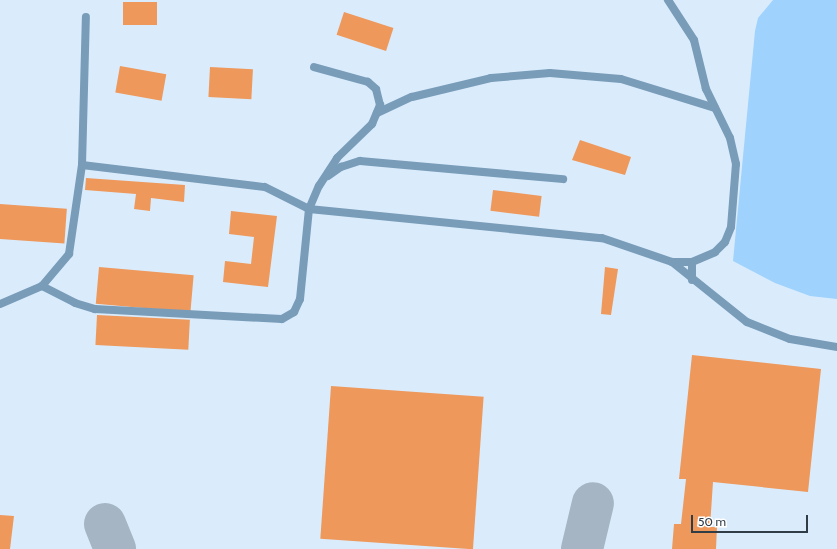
<!DOCTYPE html>
<style>
body{margin:0}
#map{position:relative;width:837px;height:549px;overflow:hidden;background:#daecfc;font-family:Cabin,sans-serif}
div>[style]{position:absolute}
.green>*{inset:0;background:#9fd2fd}
.taxiway>*{height:42px;margin:-21px;padding:0 21px;transform-origin:21px;border-radius:21px;background:#a5b5c3}
.building>*{inset:0;background:#ee985c;transform-origin:0 0}
.service>*{height:8px;margin:-4px;padding:0 4px;transform-origin:4px;border-radius:4px;background:#799cb9}
span{translate:-50% -50%;white-space:nowrap;text-align:center;line-height:1.15;-webkit-text-stroke:3px #fff;paint-order:stroke}
.scale{position:absolute;left:691px;top:515px;width:117px;height:18px;box-sizing:border-box;border:2px solid #303c46;border-top:0;padding-left:5px;font-size:12px;line-height:14px;white-space:nowrap;color:#303c46;-webkit-text-stroke:3px #fff;paint-order:stroke}
</style>
<div id="map">
<div class="green">
<i style="clip-path:polygon(773px 0,837px 0,837px 299px,810px 296px,775px 283px,733px 261px,755px 31px,758px 18px)"></i>
</div>
<div class="taxiway">
<i style="left:105px;top:524px;width:27px;rotate:68deg"></i>
<i style="left:582px;top:549px;width:47px;rotate:-76.6deg"></i>
</div>
<div class="building">
<i style="left:123px;top:2px;width:34px;height:23px"></i>
<i style="left:344px;top:12px;width:52px;height:24px;rotate:18deg"></i>
<i style="left:120px;top:66px;width:47px;height:27px;rotate:10deg"></i>
<i style="left:210px;top:67px;width:43px;height:30px;rotate:3deg"></i>
<i style="clip-path:polygon(580px 140px,631px 157px,625px 175px,572px 160px)"></i>
<i style="clip-path:polygon(86px 178px,185px 185px,184px 202px,151px 198px,150px 211px,134px 209px,136px 194px,85px 190px)"></i>
<i style="left:493px;top:190px;width:49px;height:21px;rotate:7deg"></i>
<i style="left:0;top:204px;width:67px;height:35px;rotate:4deg"></i>
<i style="clip-path:polygon(231px 211px,277px 216px,268px 287px,223px 282px,225px 261px,251px 264px,254px 237px,229px 234px)"></i>
<i style="left:99px;top:267px;width:95px;height:37px;rotate:5deg"></i>
<i style="clip-path:polygon(605px 267px,618px 269px,611px 315px,601px 314px)"></i>
<i style="left:97px;top:315px;width:93px;height:30px;rotate:3deg"></i>
<i style="clip-path:polygon(692px 355px,821px 369px,808px 492px,713px 482px,710px 527px,717px 527px,716px 549px,672px 549px,674px 524px,681px 524px,686px 479px,679px 479px)"></i>
<i style="left:331px;top:386px;width:153px;height:153px;rotate:4deg"></i>
<i style="clip-path:polygon(0 515px,14px 516px,10px 549px,0 549px)"></i>
</div>
<div class="service">
<i style="left:377px;top:113px;width:38px;rotate:-25deg"></i>
<i style="left:412px;top:97px;width:81px;rotate:-13.5deg"></i>
<i style="left:491px;top:78px;width:59px;rotate:-4.8deg"></i>
<i style="left:550px;top:73px;width:71px;rotate:4.8deg"></i>
<i style="left:621px;top:79px;width:98px;rotate:17.1deg"></i>
<i style="left:82px;top:165px;width:148px;rotate:-88.5deg"></i>
<i style="left:328px;top:176px;width:16px;rotate:-35deg"></i>
<i style="left:341px;top:167px;width:20px;rotate:-18deg"></i>
<i style="left:360px;top:161px;width:204px;rotate:5.1deg"></i>
<i style="left:672px;top:262px;width:96px;rotate:38.7deg"></i>
<i style="left:747px;top:322px;width:46px;rotate:21.6deg"></i>
<i style="left:790px;top:339px;width:48px;rotate:9.7deg"></i>
<i style="left:692px;top:262px;width:18px;rotate:90deg"></i>
<i style="left:42px;top:286px;width:37px;rotate:27deg"></i>
<i style="left:75px;top:303px;width:21px;rotate:17deg"></i>
<i style="left:95px;top:309px;width:187px;rotate:3.1deg"></i>
<i style="left:282px;top:319px;width:14px;rotate:-30deg"></i>
<i style="left:294px;top:312px;width:14px;rotate:-65deg"></i>
<i style="left:300px;top:299px;width:90px;rotate:-84.3deg"></i>
<i style="left:309px;top:209px;width:25px;rotate:-67deg"></i>
<i style="left:319px;top:186px;width:33px;rotate:-57deg"></i>
<i style="left:337px;top:158px;width:49px;rotate:-44.2deg"></i>
<i style="left:372px;top:124px;width:21px;rotate:-67deg"></i>
<i style="left:380px;top:105px;width:16px;rotate:-104deg"></i>
<i style="left:376px;top:89px;width:11px;rotate:-139deg"></i>
<i style="left:368px;top:82px;width:56px;rotate:-164.5deg"></i>
<i style="left:0;top:304px;width:46px;rotate:-23.2deg"></i>
<i style="left:42px;top:286px;width:42px;rotate:-49.8deg"></i>
<i style="left:69px;top:254px;width:90px;rotate:-81.7deg"></i>
<i style="left:82px;top:165px;width:184px;rotate:6.9deg"></i>
<i style="left:265px;top:187px;width:49px;rotate:26.6deg"></i>
<i style="left:309px;top:209px;width:294px;rotate:5.7deg"></i>
<i style="left:602px;top:238px;width:74px;rotate:18.9deg"></i>
<i style="left:672px;top:262px;width:20px"></i>
<i style="left:692px;top:262px;width:25px;rotate:-23deg"></i>
<i style="left:715px;top:252px;width:14px;rotate:-45deg"></i>
<i style="left:725px;top:242px;width:16px;rotate:-68deg"></i>
<i style="left:731px;top:227px;width:63px;rotate:-85.5deg"></i>
<i style="left:736px;top:164px;width:27px;rotate:-103deg"></i>
<i style="left:730px;top:138px;width:55px;rotate:-116.1deg"></i>
<i style="left:706px;top:89px;width:50px;rotate:-103.8deg"></i>
<i style="left:694px;top:40px;width:48px;rotate:-123deg"></i>
</div>
<div class="scale">50 m</div>
</div>
